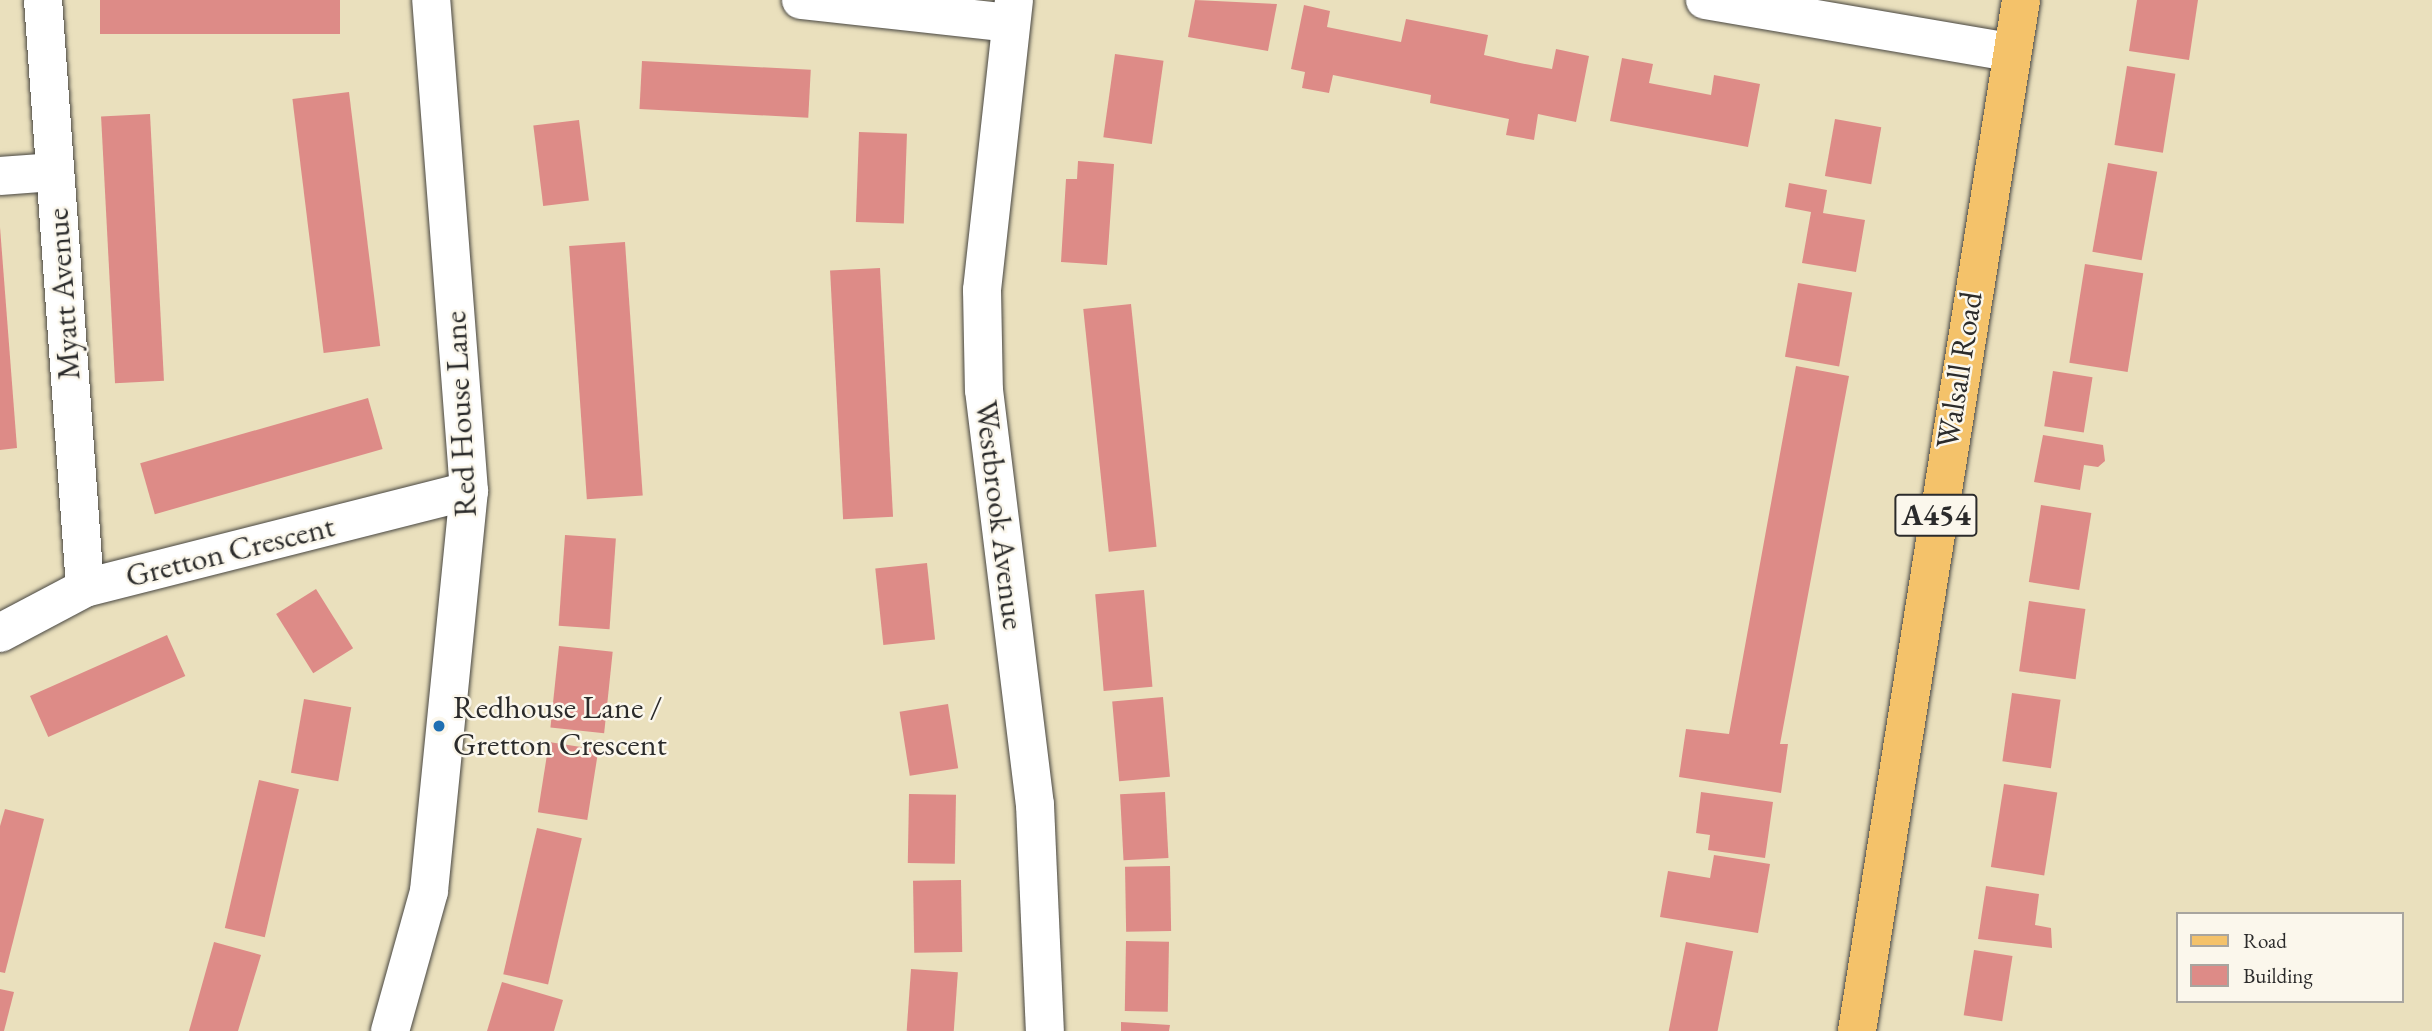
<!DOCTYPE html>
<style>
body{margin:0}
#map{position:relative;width:2432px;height:1031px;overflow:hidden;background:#eae0bd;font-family:"EB Garamond",serif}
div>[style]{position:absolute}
.building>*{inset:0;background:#dd8b87;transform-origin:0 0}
.roads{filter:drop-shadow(0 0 2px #484641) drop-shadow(0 0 2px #484641)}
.minor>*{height:38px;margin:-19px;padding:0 19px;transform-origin:19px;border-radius:19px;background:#fff}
.major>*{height:38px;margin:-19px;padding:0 19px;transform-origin:19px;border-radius:19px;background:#f4c26a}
.dots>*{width:19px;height:19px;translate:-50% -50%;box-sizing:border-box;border:4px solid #fbf7ec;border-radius:50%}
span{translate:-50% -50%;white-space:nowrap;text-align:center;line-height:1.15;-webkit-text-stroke:5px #fbf7ec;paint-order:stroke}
.shield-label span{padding:2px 5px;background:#fbf7ec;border:2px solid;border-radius:5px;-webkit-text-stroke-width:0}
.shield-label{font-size:30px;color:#2b2b2b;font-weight:700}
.street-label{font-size:32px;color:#2b2b2b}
.poi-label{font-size:32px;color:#2b2b2b}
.left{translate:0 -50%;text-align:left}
.legend{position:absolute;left:2176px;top:912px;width:228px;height:91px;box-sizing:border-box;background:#fbf7ec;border:2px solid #a8a59f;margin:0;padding:9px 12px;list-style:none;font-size:21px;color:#2b2b2b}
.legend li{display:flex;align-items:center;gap:14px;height:35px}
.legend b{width:35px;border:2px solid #a8a59f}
</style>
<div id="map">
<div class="building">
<i style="left:100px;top:0;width:240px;height:34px"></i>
<i style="clip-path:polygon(1195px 0,1277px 4px,1268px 51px,1188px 37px)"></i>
<i style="clip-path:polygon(2137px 0,2198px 0,2189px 60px,2129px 51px)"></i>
<i style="clip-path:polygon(1304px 5px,1330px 11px,1327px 27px,1401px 42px,1406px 19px,1488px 35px,1484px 55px,1520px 63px,1552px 69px,1556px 49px,1589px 56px,1576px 122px,1538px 114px,1534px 140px,1506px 135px,1509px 119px,1430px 103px,1431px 95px,1333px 75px,1329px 93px,1302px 88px,1305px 72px,1291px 69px)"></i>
<i style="left:1115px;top:54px;width:49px;height:84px;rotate:8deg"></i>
<i style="clip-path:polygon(1622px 58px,1653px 64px,1649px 83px,1711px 95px,1714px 75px,1760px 84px,1748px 147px,1610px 121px)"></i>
<i style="left:642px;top:61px;width:169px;height:48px;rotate:3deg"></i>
<i style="left:2127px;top:66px;width:49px;height:80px;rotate:9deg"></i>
<i style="left:349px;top:92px;width:256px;height:57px;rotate:83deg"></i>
<i style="left:150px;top:114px;width:267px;height:49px;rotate:87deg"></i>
<i style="left:1835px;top:119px;width:47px;height:58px;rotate:10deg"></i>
<i style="left:579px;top:120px;width:81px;height:46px;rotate:83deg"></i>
<i style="left:859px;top:132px;width:48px;height:90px;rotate:2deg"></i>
<i style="clip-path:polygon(1078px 161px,1114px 164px,1107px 265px,1061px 262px,1066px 179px,1077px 179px)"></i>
<i style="left:2108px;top:163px;width:50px;height:90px;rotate:10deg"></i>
<i style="clip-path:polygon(1789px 183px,1827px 190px,1823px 213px,1865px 220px,1856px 272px,1802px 263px,1811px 212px,1785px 207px)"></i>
<i style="clip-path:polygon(0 227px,17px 448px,0 450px)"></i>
<i style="left:625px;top:242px;width:254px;height:56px;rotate:86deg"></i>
<i style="left:2085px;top:264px;width:59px;height:100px;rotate:9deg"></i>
<i style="left:880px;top:268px;width:249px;height:50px;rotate:87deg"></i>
<i style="left:1798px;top:283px;width:55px;height:75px;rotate:10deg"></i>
<i style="left:1131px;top:304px;width:244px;height:48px;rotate:84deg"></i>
<i style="clip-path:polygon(1796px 366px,1849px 376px,1780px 744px,1788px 744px,1781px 793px,1679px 777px,1686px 729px,1729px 734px)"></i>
<i style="left:2053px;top:371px;width:40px;height:56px;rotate:9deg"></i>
<i style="left:368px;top:398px;width:53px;height:237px;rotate:74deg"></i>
<i style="clip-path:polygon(2043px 435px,2103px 445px,2105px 461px,2098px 467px,2084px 465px,2080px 490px,2034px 482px)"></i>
<i style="left:2041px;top:505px;width:51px;height:78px;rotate:9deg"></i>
<i style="left:565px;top:535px;width:51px;height:91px;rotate:4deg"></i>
<i style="left:927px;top:563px;width:77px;height:52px;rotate:84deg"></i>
<i style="left:316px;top:589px;width:70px;height:47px;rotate:58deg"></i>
<i style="left:1144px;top:590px;width:97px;height:49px;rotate:85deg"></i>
<i style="left:2029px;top:601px;width:57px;height:71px;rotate:8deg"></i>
<i style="left:167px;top:635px;width:45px;height:150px;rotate:66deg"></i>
<i style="left:559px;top:646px;width:54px;height:82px;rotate:6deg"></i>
<i style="left:2012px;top:693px;width:49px;height:69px;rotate:8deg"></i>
<i style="left:1163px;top:697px;width:80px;height:51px;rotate:85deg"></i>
<i style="left:304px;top:699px;width:48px;height:75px;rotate:10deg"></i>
<i style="left:948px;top:704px;width:65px;height:49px;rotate:81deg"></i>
<i style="left:549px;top:742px;width:50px;height:71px;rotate:9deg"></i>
<i style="left:259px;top:780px;width:41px;height:152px;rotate:13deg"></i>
<i style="left:2004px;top:784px;width:54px;height:84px;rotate:9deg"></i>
<i style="left:1165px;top:792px;width:66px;height:45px;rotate:87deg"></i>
<i style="clip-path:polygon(1701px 792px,1773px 802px,1765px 858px,1708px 850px,1710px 835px,1696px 833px)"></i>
<i style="left:909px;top:794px;width:47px;height:69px;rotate:1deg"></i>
<i style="clip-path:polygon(5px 809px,44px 819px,5px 973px,0 972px,0 826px)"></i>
<i style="left:537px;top:828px;width:46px;height:150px;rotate:13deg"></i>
<i style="clip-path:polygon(1714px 855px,1770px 864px,1758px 933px,1660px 917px,1668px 871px,1710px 878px)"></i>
<i style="left:1170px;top:866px;width:65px;height:45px;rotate:89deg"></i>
<i style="left:961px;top:880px;width:72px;height:48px;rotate:89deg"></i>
<i style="clip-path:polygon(1986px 886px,2039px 894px,2035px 925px,2051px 928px,2052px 948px,1978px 939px)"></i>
<i style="left:1126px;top:941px;width:43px;height:70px;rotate:1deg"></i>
<i style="clip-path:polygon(214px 942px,261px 955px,238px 1031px,189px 1031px)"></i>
<i style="left:1686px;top:942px;width:48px;height:91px;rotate:11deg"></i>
<i style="left:1974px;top:950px;width:39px;height:66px;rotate:9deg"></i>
<i style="left:911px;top:969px;width:47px;height:62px;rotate:4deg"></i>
<i style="clip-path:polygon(502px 982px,563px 1000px,554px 1031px,487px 1031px)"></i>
<i style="clip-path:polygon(0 989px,14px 992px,4px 1031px,0 1031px)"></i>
<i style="clip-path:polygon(1121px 1022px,1170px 1025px,1169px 1031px,1121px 1031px)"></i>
</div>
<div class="roads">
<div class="minor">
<i style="left:43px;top:0;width:589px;rotate:85.91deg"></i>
<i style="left:801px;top:0;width:211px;rotate:6.3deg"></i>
<i style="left:1014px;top:0;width:292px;rotate:96.3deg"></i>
<i style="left:982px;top:290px;width:100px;rotate:88.9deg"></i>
<i style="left:984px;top:390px;width:418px;rotate:83deg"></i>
<i style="left:1035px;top:805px;width:226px;rotate:87.5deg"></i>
<i style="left:1705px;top:0;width:309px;rotate:9.7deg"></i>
<i style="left:0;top:176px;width:54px;rotate:-4.2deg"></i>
<i style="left:0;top:633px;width:96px;rotate:-27.9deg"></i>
<i style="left:85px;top:588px;width:396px;rotate:-14.2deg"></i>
<i style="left:390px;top:1031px;width:145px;rotate:-74.4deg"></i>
<i style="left:429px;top:891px;width:402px;rotate:-84.3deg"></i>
<i style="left:469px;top:491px;width:492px;rotate:-94.4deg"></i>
</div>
<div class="major">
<i style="left:1857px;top:1031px;width:1044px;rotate:-80.96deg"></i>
</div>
</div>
<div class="dots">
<i style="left:439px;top:726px;background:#1f6fb2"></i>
</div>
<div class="shield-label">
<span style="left:1936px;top:515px">A454</span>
</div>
<div class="street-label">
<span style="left:63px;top:294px;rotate:-94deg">Myatt Avenue</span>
<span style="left:1959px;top:370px;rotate:-81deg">Walsall Road</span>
<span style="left:460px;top:414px;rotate:-93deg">Red House Lane</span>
<span style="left:1000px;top:515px;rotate:83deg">Westbrook Avenue</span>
<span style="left:230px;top:551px;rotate:-14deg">Gretton Crescent</span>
</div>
<div class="poi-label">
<span class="left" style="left:453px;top:726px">Redhouse Lane /<br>Gretton Crescent</span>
</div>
<ul class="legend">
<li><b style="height:9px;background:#f4c26a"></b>Road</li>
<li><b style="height:19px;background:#dd8b87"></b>Building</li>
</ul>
</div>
